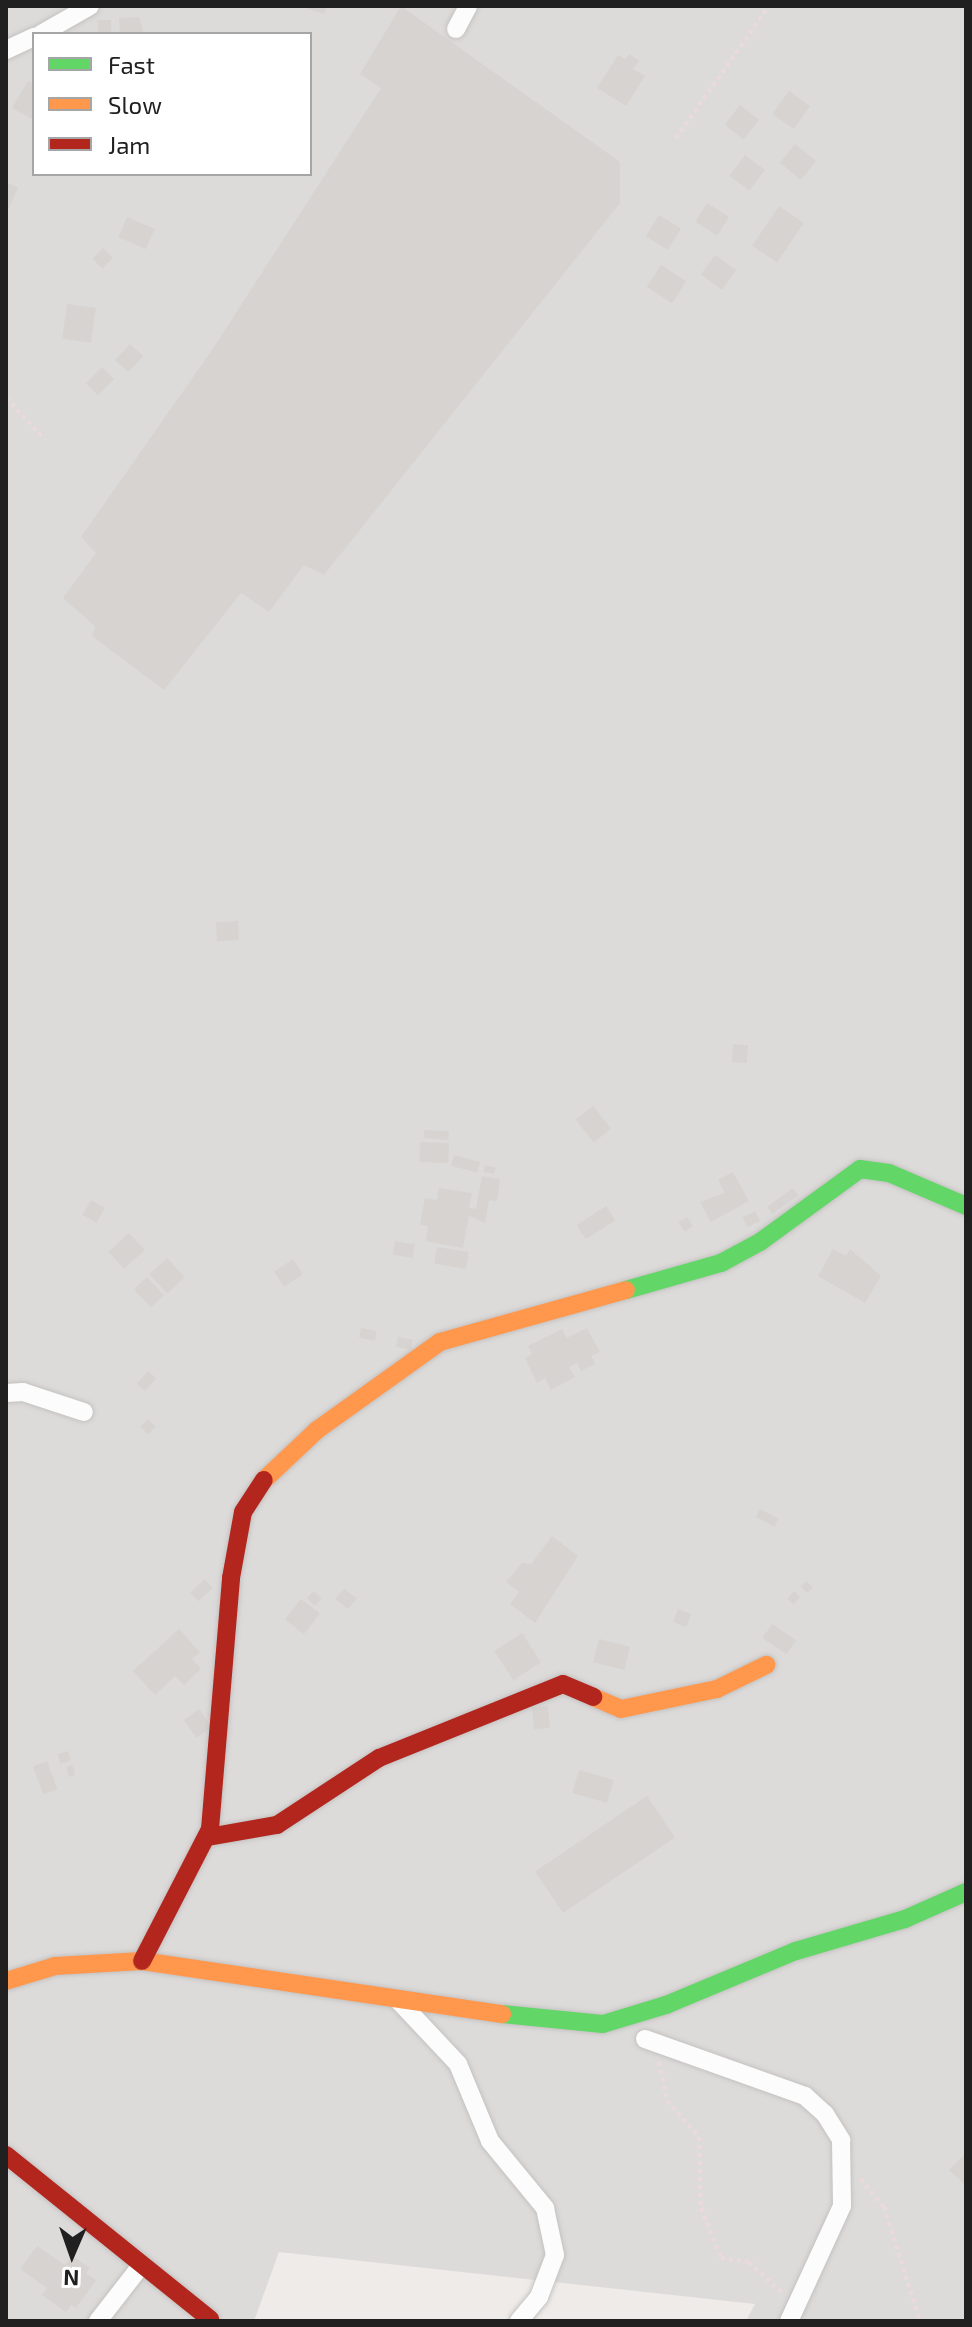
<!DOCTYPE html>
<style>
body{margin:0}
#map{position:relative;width:972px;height:2327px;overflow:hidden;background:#eeebe8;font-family:"Exo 2",sans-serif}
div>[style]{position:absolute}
.residential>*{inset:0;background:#dddbda}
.building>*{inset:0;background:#d6d3d1;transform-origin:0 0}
.path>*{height:4px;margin-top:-2px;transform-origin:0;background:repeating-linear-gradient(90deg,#ebdadc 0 4px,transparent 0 8px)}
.roads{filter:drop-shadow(0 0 2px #c4c2c1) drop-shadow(0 0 2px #c4c2c1)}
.street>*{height:18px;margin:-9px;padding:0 9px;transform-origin:9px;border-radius:9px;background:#fcfcfc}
.fast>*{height:18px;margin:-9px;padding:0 9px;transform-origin:9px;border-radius:9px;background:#63d668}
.slow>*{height:18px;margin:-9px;padding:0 9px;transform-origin:9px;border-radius:9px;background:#ff974d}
.jam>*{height:18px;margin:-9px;padding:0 9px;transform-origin:9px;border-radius:9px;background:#b3261e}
span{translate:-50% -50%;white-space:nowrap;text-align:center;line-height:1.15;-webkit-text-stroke:8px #fff;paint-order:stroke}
.frame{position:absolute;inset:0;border:8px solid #202020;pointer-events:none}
.legend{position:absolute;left:32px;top:32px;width:280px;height:144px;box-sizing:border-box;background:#fff;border:2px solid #a6a6a6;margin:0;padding:10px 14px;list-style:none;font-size:24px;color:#202020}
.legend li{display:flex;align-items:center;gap:16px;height:40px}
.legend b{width:40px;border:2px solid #a6a6a6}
.north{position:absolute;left:32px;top:2215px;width:80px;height:80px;-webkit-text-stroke:6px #fff;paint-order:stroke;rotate:182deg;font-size:22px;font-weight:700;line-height:32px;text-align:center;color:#202020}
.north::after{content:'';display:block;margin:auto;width:28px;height:36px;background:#202020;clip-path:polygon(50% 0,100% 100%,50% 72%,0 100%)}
</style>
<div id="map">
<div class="residential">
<i style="clip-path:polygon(evenodd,6px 6px,966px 6px,966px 2321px,746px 2321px,755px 2304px,279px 2252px,254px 2321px,6px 2321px,6px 6px,34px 34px,310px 34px,310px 174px,34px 174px,34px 34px)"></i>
</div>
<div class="building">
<i style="clip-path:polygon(300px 6px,327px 6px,324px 14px)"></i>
<i style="clip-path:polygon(401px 6px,620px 162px,620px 203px,324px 575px,304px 565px,269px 612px,241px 593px,164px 690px,92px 636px,95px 626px,63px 598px,96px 553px,81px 537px,212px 350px,381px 88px,360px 74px)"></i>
<i style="clip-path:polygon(139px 17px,144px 34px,120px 34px,119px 18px)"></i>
<i style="left:98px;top:20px;width:13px;height:13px"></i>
<i style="clip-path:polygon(629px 54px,639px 61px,633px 69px,645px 76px,626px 106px,597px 88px,618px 55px,626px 59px)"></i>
<i style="clip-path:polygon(28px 81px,34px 84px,34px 120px,12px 108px)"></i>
<i style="left:789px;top:91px;width:26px;height:28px;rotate:36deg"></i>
<i style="left:740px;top:105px;width:24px;height:25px;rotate:38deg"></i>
<i style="left:795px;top:144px;width:27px;height:24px;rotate:39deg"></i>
<i style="left:745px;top:155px;width:25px;height:26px;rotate:37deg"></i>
<i style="clip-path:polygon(6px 182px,18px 188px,6px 214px)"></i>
<i style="left:707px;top:203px;width:26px;height:22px;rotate:32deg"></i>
<i style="left:779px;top:206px;width:30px;height:48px;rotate:34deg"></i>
<i style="left:659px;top:215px;width:26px;height:25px;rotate:32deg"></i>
<i style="left:127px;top:217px;width:30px;height:22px;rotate:23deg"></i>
<i style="left:103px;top:248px;width:14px;height:15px;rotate:45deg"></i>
<i style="left:715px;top:255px;width:26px;height:24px;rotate:36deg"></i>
<i style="left:661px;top:265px;width:30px;height:26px;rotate:33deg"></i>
<i style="left:67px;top:304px;width:29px;height:35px;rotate:8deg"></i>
<i style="left:130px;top:344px;width:18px;height:22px;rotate:43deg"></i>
<i style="left:102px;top:367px;width:17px;height:23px;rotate:45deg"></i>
<i style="left:238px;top:921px;width:19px;height:22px;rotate:87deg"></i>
<i style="left:733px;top:1044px;width:15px;height:18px;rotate:4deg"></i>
<i style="left:593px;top:1106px;width:29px;height:22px;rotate:52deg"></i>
<i style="clip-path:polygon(424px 1130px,449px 1131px,448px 1140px,424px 1138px)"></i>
<i style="left:420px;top:1142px;width:29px;height:20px;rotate:2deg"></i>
<i style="left:454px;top:1155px;width:27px;height:11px;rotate:15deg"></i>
<i style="clip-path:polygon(485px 1165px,496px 1168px,494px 1174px,484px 1172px)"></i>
<i style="clip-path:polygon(733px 1172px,749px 1201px,711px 1222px,700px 1202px,725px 1193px,718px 1180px)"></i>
<i style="clip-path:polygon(482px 1176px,500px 1179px,497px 1201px,489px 1200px,485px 1223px,469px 1216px,463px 1248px,426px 1241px,428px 1226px,420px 1225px,425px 1198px,437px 1200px,439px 1188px,472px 1193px,469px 1208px,476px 1209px)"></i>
<i style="left:793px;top:1188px;width:9px;height:32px;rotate:54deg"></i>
<i style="left:91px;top:1200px;width:16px;height:17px;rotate:30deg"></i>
<i style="left:606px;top:1206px;width:17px;height:35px;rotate:57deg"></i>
<i style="left:755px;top:1211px;width:11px;height:14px;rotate:63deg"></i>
<i style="left:687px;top:1217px;width:11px;height:10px;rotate:56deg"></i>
<i style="left:129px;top:1233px;width:23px;height:28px;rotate:47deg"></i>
<i style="left:395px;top:1241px;width:20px;height:14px;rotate:9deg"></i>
<i style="left:437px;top:1247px;width:32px;height:17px;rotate:9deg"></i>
<i style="clip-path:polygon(833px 1249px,846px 1256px,850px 1249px,881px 1276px,865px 1303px,818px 1276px)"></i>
<i style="left:167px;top:1258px;width:26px;height:24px;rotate:47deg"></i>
<i style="left:293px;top:1259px;width:18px;height:23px;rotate:56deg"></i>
<i style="left:147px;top:1277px;width:25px;height:18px;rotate:47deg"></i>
<i style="left:361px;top:1328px;width:16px;height:10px;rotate:11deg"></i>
<i style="clip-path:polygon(587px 1328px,600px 1352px,591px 1356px,595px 1364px,581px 1371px,577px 1363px,569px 1367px,575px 1377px,551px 1390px,545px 1378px,537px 1383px,525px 1358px,532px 1354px,528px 1346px,562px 1329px,567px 1338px)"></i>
<i style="left:398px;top:1337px;width:15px;height:10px;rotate:11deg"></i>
<i style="left:148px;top:1371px;width:11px;height:17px;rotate:41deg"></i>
<i style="left:148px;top:1419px;width:11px;height:11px;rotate:45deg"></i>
<i style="left:760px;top:1509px;width:21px;height:9px;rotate:28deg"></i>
<i style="clip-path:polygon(552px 1536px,578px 1556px,535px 1623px,510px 1604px,519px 1592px,506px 1582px,522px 1563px,531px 1564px)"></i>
<i style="left:205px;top:1579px;width:12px;height:20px;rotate:48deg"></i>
<i style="left:806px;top:1581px;width:9px;height:8px;rotate:41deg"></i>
<i style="clip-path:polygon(344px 1589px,357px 1598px,348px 1609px,335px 1599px)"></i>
<i style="left:314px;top:1591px;width:11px;height:10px;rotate:45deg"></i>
<i style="clip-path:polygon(794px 1591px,800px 1597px,794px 1604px,787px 1599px)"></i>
<i style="left:301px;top:1599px;width:24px;height:26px;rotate:38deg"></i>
<i style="left:678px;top:1609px;width:14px;height:14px;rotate:21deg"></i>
<i style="left:772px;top:1624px;width:29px;height:17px;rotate:34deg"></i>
<i style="clip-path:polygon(179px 1629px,200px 1652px,192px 1659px,201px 1669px,184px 1685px,175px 1676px,155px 1695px,133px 1671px)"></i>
<i style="left:522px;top:1633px;width:35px;height:33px;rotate:57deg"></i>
<i style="left:599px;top:1639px;width:32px;height:24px;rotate:14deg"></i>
<i style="left:548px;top:1706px;width:22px;height:16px;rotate:85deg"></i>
<i style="left:199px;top:1709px;width:22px;height:19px;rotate:54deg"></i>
<i style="left:68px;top:1751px;width:10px;height:11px;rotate:73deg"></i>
<i style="left:47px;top:1761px;width:30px;height:15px;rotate:70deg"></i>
<i style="clip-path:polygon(73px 1765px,75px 1775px,69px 1777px,66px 1767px)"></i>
<i style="left:579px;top:1770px;width:36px;height:24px;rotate:16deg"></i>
<i style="left:647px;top:1796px;width:50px;height:135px;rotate:56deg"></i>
<i style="clip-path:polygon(966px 2153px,966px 2186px,949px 2170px)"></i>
<i style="clip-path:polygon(37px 2246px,65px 2265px,72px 2256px,90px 2268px,86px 2273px,96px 2280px,76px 2308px,71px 2305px,66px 2312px,42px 2295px,47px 2288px,20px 2269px)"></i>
</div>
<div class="path">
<i style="left:676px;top:138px;width:161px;rotate:-54.8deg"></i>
<i style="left:6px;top:398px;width:57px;rotate:47.1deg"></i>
<i style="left:659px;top:2062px;width:40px;rotate:78deg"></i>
<i style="left:667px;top:2101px;width:48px;rotate:48.4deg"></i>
<i style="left:699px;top:2137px;width:71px;rotate:88.4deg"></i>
<i style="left:701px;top:2208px;width:54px;rotate:68.2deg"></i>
<i style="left:721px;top:2258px;width:28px;rotate:8deg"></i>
<i style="left:749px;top:2262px;width:45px;rotate:43.2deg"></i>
<i style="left:861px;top:2179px;width:36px;rotate:51deg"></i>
<i style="left:884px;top:2207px;width:120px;rotate:72.5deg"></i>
</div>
<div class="roads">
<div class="street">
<i style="left:456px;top:29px;width:26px;rotate:-62deg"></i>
<i style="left:41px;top:34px;width:56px;rotate:-29.7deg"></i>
<i style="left:6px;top:50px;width:31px;rotate:-25deg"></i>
<i style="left:6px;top:1393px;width:17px;rotate:-3deg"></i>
<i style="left:23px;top:1392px;width:64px;rotate:18.2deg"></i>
<i style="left:398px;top:2000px;width:88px;rotate:46.8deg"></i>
<i style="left:458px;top:2064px;width:83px;rotate:67.4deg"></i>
<i style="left:490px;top:2141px;width:87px;rotate:50.6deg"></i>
<i style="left:545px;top:2208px;width:48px;rotate:78deg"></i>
<i style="left:555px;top:2255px;width:45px;rotate:110.9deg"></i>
<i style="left:539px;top:2297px;width:31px;rotate:130deg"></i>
<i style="left:645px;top:2039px;width:170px;rotate:19.6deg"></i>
<i style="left:805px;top:2096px;width:27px;rotate:42deg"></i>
<i style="left:825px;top:2114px;width:31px;rotate:58deg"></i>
<i style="left:841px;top:2140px;width:66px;rotate:89.1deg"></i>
<i style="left:842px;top:2206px;width:127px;rotate:114.7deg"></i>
<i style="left:98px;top:2321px;width:68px;rotate:-52.1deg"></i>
</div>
<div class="fast">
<i style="left:626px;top:1290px;width:99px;rotate:-15.9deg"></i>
<i style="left:721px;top:1263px;width:44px;rotate:-28.3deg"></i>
<i style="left:760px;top:1242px;width:124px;rotate:-36.1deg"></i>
<i style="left:860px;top:1169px;width:29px;rotate:8deg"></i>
<i style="left:889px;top:1173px;width:84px;rotate:23.2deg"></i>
<i style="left:502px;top:2014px;width:101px;rotate:5.7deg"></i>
<i style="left:603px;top:2024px;width:66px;rotate:-16.8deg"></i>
<i style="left:666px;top:2005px;width:141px;rotate:-22.6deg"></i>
<i style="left:796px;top:1951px;width:114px;rotate:-16.4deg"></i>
<i style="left:905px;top:1919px;width:67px;rotate:-23.9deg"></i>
</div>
<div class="slow">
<i style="left:264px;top:1480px;width:73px;rotate:-43.3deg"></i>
<i style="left:317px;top:1430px;width:151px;rotate:-35.6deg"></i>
<i style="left:440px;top:1342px;width:193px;rotate:-15.6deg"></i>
<i style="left:593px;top:1697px;width:30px;rotate:23deg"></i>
<i style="left:621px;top:1709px;width:98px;rotate:-11.8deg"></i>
<i style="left:717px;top:1689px;width:55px;rotate:-26.1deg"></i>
<i style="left:6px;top:1981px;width:51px;rotate:-17deg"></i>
<i style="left:55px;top:1966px;width:87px;rotate:-3.3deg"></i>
<i style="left:142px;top:1961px;width:364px;rotate:8.4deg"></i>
</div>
<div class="jam">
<i style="left:208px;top:1837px;width:70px;rotate:-9.9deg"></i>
<i style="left:277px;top:1825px;width:122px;rotate:-33.3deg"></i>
<i style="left:379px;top:1758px;width:198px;rotate:-21.9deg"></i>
<i style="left:563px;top:1684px;width:33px;rotate:23deg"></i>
<i style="left:142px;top:1961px;width:148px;rotate:-62.7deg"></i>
<i style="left:210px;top:1829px;width:252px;rotate:-85.2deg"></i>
<i style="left:231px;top:1578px;width:67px;rotate:-79.7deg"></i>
<i style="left:243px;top:1512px;width:38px;rotate:-57deg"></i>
<i style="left:6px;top:2155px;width:262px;rotate:38.8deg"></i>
</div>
</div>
<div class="frame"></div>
<ul class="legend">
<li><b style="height:10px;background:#63d668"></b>Fast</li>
<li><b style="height:10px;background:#ff974d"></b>Slow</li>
<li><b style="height:10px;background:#b3261e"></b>Jam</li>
</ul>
<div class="north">N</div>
</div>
